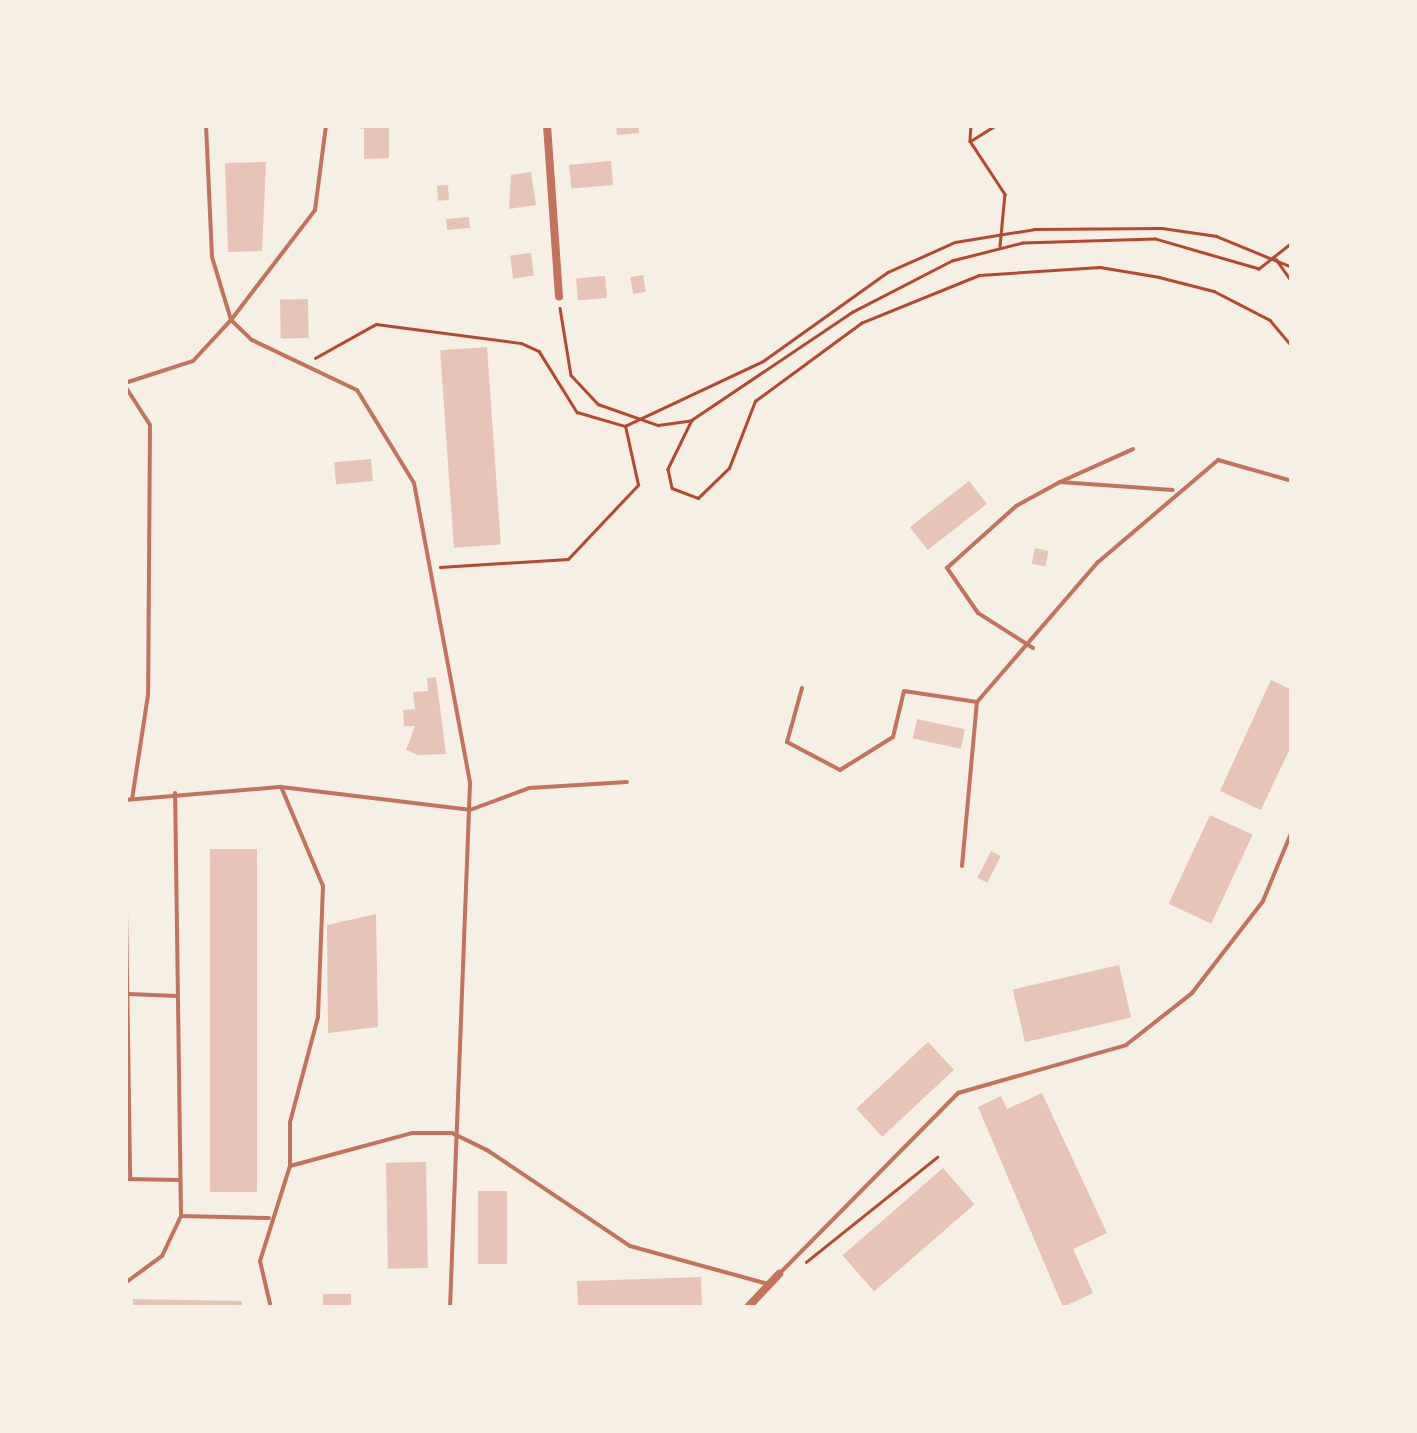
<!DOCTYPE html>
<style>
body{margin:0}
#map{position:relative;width:1417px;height:1433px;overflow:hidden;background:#f6efe4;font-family:"Libre Baskerville",serif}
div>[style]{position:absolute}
.building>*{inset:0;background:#e6c5b7;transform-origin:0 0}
.path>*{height:2.5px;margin:-1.25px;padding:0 1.25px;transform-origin:1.25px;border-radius:1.25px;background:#b5482f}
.service>*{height:4px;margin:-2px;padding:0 2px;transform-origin:2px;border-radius:2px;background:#c5725c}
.minor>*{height:8px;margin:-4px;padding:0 4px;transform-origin:4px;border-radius:4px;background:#c5725c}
span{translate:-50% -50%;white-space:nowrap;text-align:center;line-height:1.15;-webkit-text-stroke:10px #f6efe4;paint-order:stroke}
.frame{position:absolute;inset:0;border:128px solid #f6efe4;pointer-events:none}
</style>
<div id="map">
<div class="building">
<i style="clip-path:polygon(341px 125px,389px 125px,389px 158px,364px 159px,364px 129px)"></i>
<i style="clip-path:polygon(616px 125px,638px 125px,639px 133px,617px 135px)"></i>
<i style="left:611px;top:161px;width:24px;height:42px;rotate:85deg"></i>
<i style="clip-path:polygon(266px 162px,262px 251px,228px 252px,225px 163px)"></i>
<i style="clip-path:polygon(531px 172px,536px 205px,509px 209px,511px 175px)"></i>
<i style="left:448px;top:185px;width:15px;height:11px;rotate:86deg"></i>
<i style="left:469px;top:217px;width:11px;height:23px;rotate:85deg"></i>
<i style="left:531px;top:253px;width:23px;height:21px;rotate:83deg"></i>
<i style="left:643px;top:275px;width:17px;height:13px;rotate:80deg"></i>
<i style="left:605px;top:276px;width:22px;height:29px;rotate:85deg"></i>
<i style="left:308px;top:299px;width:39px;height:28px;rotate:89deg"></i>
<i style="left:487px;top:347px;width:198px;height:47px;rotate:86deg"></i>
<i style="left:371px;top:459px;width:22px;height:37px;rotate:85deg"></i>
<i style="left:969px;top:481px;width:29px;height:75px;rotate:52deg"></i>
<i style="left:1035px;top:548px;width:14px;height:16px;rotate:12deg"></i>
<i style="clip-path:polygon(436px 677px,446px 754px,418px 755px,406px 750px,415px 726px,404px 726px,403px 710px,415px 709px,413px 692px,428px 691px,427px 678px)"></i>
<i style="clip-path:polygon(1271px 680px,1292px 690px,1292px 744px,1261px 810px,1220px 791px)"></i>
<i style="left:917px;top:719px;width:49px;height:20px;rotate:12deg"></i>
<i style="left:1210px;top:815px;width:47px;height:98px;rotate:25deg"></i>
<i style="left:210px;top:849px;width:47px;height:343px"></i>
<i style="left:991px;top:851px;width:11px;height:30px;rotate:27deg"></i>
<i style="clip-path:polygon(376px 914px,378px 1027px,328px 1033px,327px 925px)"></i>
<i style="left:1119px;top:965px;width:54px;height:109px;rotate:77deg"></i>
<i style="left:928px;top:1042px;width:38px;height:98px;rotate:47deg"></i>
<i style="clip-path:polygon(1042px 1093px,1107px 1233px,1073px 1249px,1093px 1293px,1063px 1307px,978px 1107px,1001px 1096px,1007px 1109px)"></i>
<i style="left:426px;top:1162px;width:106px;height:40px;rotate:89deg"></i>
<i style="left:943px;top:1168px;width:48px;height:133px;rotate:49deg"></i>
<i style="left:478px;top:1191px;width:29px;height:73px"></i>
<i style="left:701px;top:1277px;width:31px;height:124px;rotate:88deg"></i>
<i style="left:323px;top:1294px;width:28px;height:14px"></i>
<i style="clip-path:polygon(133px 1299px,242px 1301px,242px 1308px,133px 1308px)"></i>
</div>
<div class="path">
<i style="left:971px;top:125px;width:16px;rotate:94deg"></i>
<i style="left:970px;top:141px;width:64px;rotate:56.6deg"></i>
<i style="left:1005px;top:194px;width:52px;rotate:95.5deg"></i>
<i style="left:972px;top:140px;width:28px;rotate:-32deg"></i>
<i style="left:1292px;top:243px;width:42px;rotate:141.8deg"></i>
<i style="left:1259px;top:269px;width:108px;rotate:-163.9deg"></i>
<i style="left:1155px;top:239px;width:132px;rotate:178.3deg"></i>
<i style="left:1023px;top:243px;width:73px;rotate:165.8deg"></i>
<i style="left:952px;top:261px;width:111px;rotate:152.7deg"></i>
<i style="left:853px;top:312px;width:194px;rotate:146.1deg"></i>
<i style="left:692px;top:420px;width:55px;rotate:116.1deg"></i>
<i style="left:668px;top:469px;width:19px;rotate:78deg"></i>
<i style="left:672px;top:488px;width:28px;rotate:21deg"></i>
<i style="left:698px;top:498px;width:43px;rotate:-44.1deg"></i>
<i style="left:729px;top:468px;width:72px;rotate:-68.8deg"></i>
<i style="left:755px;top:401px;width:132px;rotate:-36.3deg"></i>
<i style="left:861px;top:323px;width:127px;rotate:-22.1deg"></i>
<i style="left:979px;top:275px;width:121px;rotate:-3.8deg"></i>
<i style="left:1100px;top:267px;width:60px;rotate:9.6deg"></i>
<i style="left:1159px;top:277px;width:57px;rotate:14.3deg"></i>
<i style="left:1214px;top:291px;width:63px;rotate:27.4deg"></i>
<i style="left:1270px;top:320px;width:34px;rotate:50deg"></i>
<i style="left:1276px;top:259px;width:28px;rotate:55deg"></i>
<i style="left:560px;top:308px;width:68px;rotate:80.7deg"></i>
<i style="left:571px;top:375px;width:40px;rotate:47deg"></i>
<i style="left:598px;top:404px;width:64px;rotate:19.3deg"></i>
<i style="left:658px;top:425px;width:34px;rotate:-8deg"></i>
<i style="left:315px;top:358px;width:70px;rotate:-29.1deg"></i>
<i style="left:376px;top:324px;width:146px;rotate:7.5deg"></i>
<i style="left:521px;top:343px;width:20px;rotate:24deg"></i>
<i style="left:539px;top:351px;width:72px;rotate:58.1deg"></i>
<i style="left:577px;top:412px;width:50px;rotate:16.3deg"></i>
<i style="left:440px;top:567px;width:128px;rotate:-3.6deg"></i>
<i style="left:568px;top:559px;width:102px;rotate:-46.6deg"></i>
<i style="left:638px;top:485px;width:60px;rotate:-102.4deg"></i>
<i style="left:625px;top:426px;width:153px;rotate:-25.2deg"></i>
<i style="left:763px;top:361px;width:153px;rotate:-35.5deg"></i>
<i style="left:888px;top:272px;width:73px;rotate:-24.1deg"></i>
<i style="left:955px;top:242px;width:81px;rotate:-9.2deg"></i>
<i style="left:1035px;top:229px;width:127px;rotate:-0.5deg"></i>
<i style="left:1162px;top:228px;width:55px;rotate:8.4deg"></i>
<i style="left:1216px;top:236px;width:82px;rotate:22.2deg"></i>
<i style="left:806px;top:1262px;width:168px;rotate:-38.7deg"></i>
</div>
<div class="service">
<i style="left:206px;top:125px;width:132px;rotate:87.4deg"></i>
<i style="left:212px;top:257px;width:66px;rotate:73.2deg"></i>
<i style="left:231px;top:320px;width:138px;rotate:-52.6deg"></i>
<i style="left:315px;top:210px;width:86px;rotate:-82.6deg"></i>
<i style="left:125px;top:383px;width:71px;rotate:-17.9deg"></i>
<i style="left:193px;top:361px;width:56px;rotate:-47.2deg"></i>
<i style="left:231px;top:320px;width:29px;rotate:44deg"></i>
<i style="left:252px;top:340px;width:116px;rotate:25.5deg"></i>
<i style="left:357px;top:390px;width:109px;rotate:58.5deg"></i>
<i style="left:414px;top:483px;width:305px;rotate:79.4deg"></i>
<i style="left:470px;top:783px;width:525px;rotate:92.18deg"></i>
<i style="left:125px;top:386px;width:46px;rotate:57.3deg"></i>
<i style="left:150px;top:425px;width:270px;rotate:90.4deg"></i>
<i style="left:148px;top:695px;width:105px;rotate:98.7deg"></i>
<i style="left:1060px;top:482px;width:80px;rotate:-24.3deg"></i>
<i style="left:1033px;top:648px;width:65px;rotate:-147.5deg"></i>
<i style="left:978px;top:613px;width:55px;rotate:-124.6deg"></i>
<i style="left:947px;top:568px;width:93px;rotate:-41.9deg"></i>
<i style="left:1016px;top:506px;width:50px;rotate:-28.6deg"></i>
<i style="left:1060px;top:482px;width:113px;rotate:4deg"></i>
<i style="left:802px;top:688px;width:56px;rotate:105.5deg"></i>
<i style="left:787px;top:742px;width:60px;rotate:27.8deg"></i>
<i style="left:840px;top:770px;width:62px;rotate:-31.9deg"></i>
<i style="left:893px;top:737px;width:47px;rotate:-76.6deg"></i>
<i style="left:904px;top:691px;width:74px;rotate:8.6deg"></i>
<i style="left:977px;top:702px;width:184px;rotate:-49.2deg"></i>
<i style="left:1097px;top:563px;width:159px;rotate:-40.4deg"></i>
<i style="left:1218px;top:460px;width:77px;rotate:15.8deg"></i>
<i style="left:282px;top:789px;width:105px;rotate:67.1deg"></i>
<i style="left:323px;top:886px;width:131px;rotate:92.2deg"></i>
<i style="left:318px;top:1017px;width:109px;rotate:104.9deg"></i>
<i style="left:290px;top:1122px;width:44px;rotate:90deg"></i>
<i style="left:125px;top:800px;width:157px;rotate:-4.8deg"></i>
<i style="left:281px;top:787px;width:190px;rotate:6.9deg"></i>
<i style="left:470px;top:810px;width:63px;rotate:-20.4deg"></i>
<i style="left:529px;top:788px;width:98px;rotate:-3.5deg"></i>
<i style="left:125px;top:849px;width:330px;rotate:89.1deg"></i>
<i style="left:962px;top:866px;width:165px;rotate:-84.8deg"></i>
<i style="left:128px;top:994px;width:50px;rotate:2.3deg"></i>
<i style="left:125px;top:1179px;width:55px;rotate:1deg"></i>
<i style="left:181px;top:1216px;width:88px;rotate:1.3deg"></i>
<i style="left:779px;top:1274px;width:255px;rotate:-45.3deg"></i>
<i style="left:958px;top:1093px;width:175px;rotate:-15.9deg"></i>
<i style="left:1126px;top:1045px;width:84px;rotate:-38.2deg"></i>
<i style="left:1192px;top:993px;width:116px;rotate:-52.3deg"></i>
<i style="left:1263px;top:901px;width:76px;rotate:-67.5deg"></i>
<i style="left:125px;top:1283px;width:46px;rotate:-36.1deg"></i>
<i style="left:162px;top:1256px;width:44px;rotate:-64.6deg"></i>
<i style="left:181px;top:1216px;width:423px;rotate:-90.8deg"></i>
<i style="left:271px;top:1308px;width:48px;rotate:-103.2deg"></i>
<i style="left:260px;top:1261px;width:100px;rotate:-72.5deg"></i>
<i style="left:290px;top:1166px;width:126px;rotate:-15.1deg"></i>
<i style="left:412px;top:1133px;width:40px"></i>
<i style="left:452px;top:1133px;width:39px;rotate:26deg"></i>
<i style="left:487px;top:1150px;width:172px;rotate:33.9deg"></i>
<i style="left:630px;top:1246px;width:143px;rotate:15.4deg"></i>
</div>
<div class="minor">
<i style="left:547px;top:125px;width:172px;rotate:86deg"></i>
<i style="left:747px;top:1308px;width:47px;rotate:-46.7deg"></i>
</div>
<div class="frame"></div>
</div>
